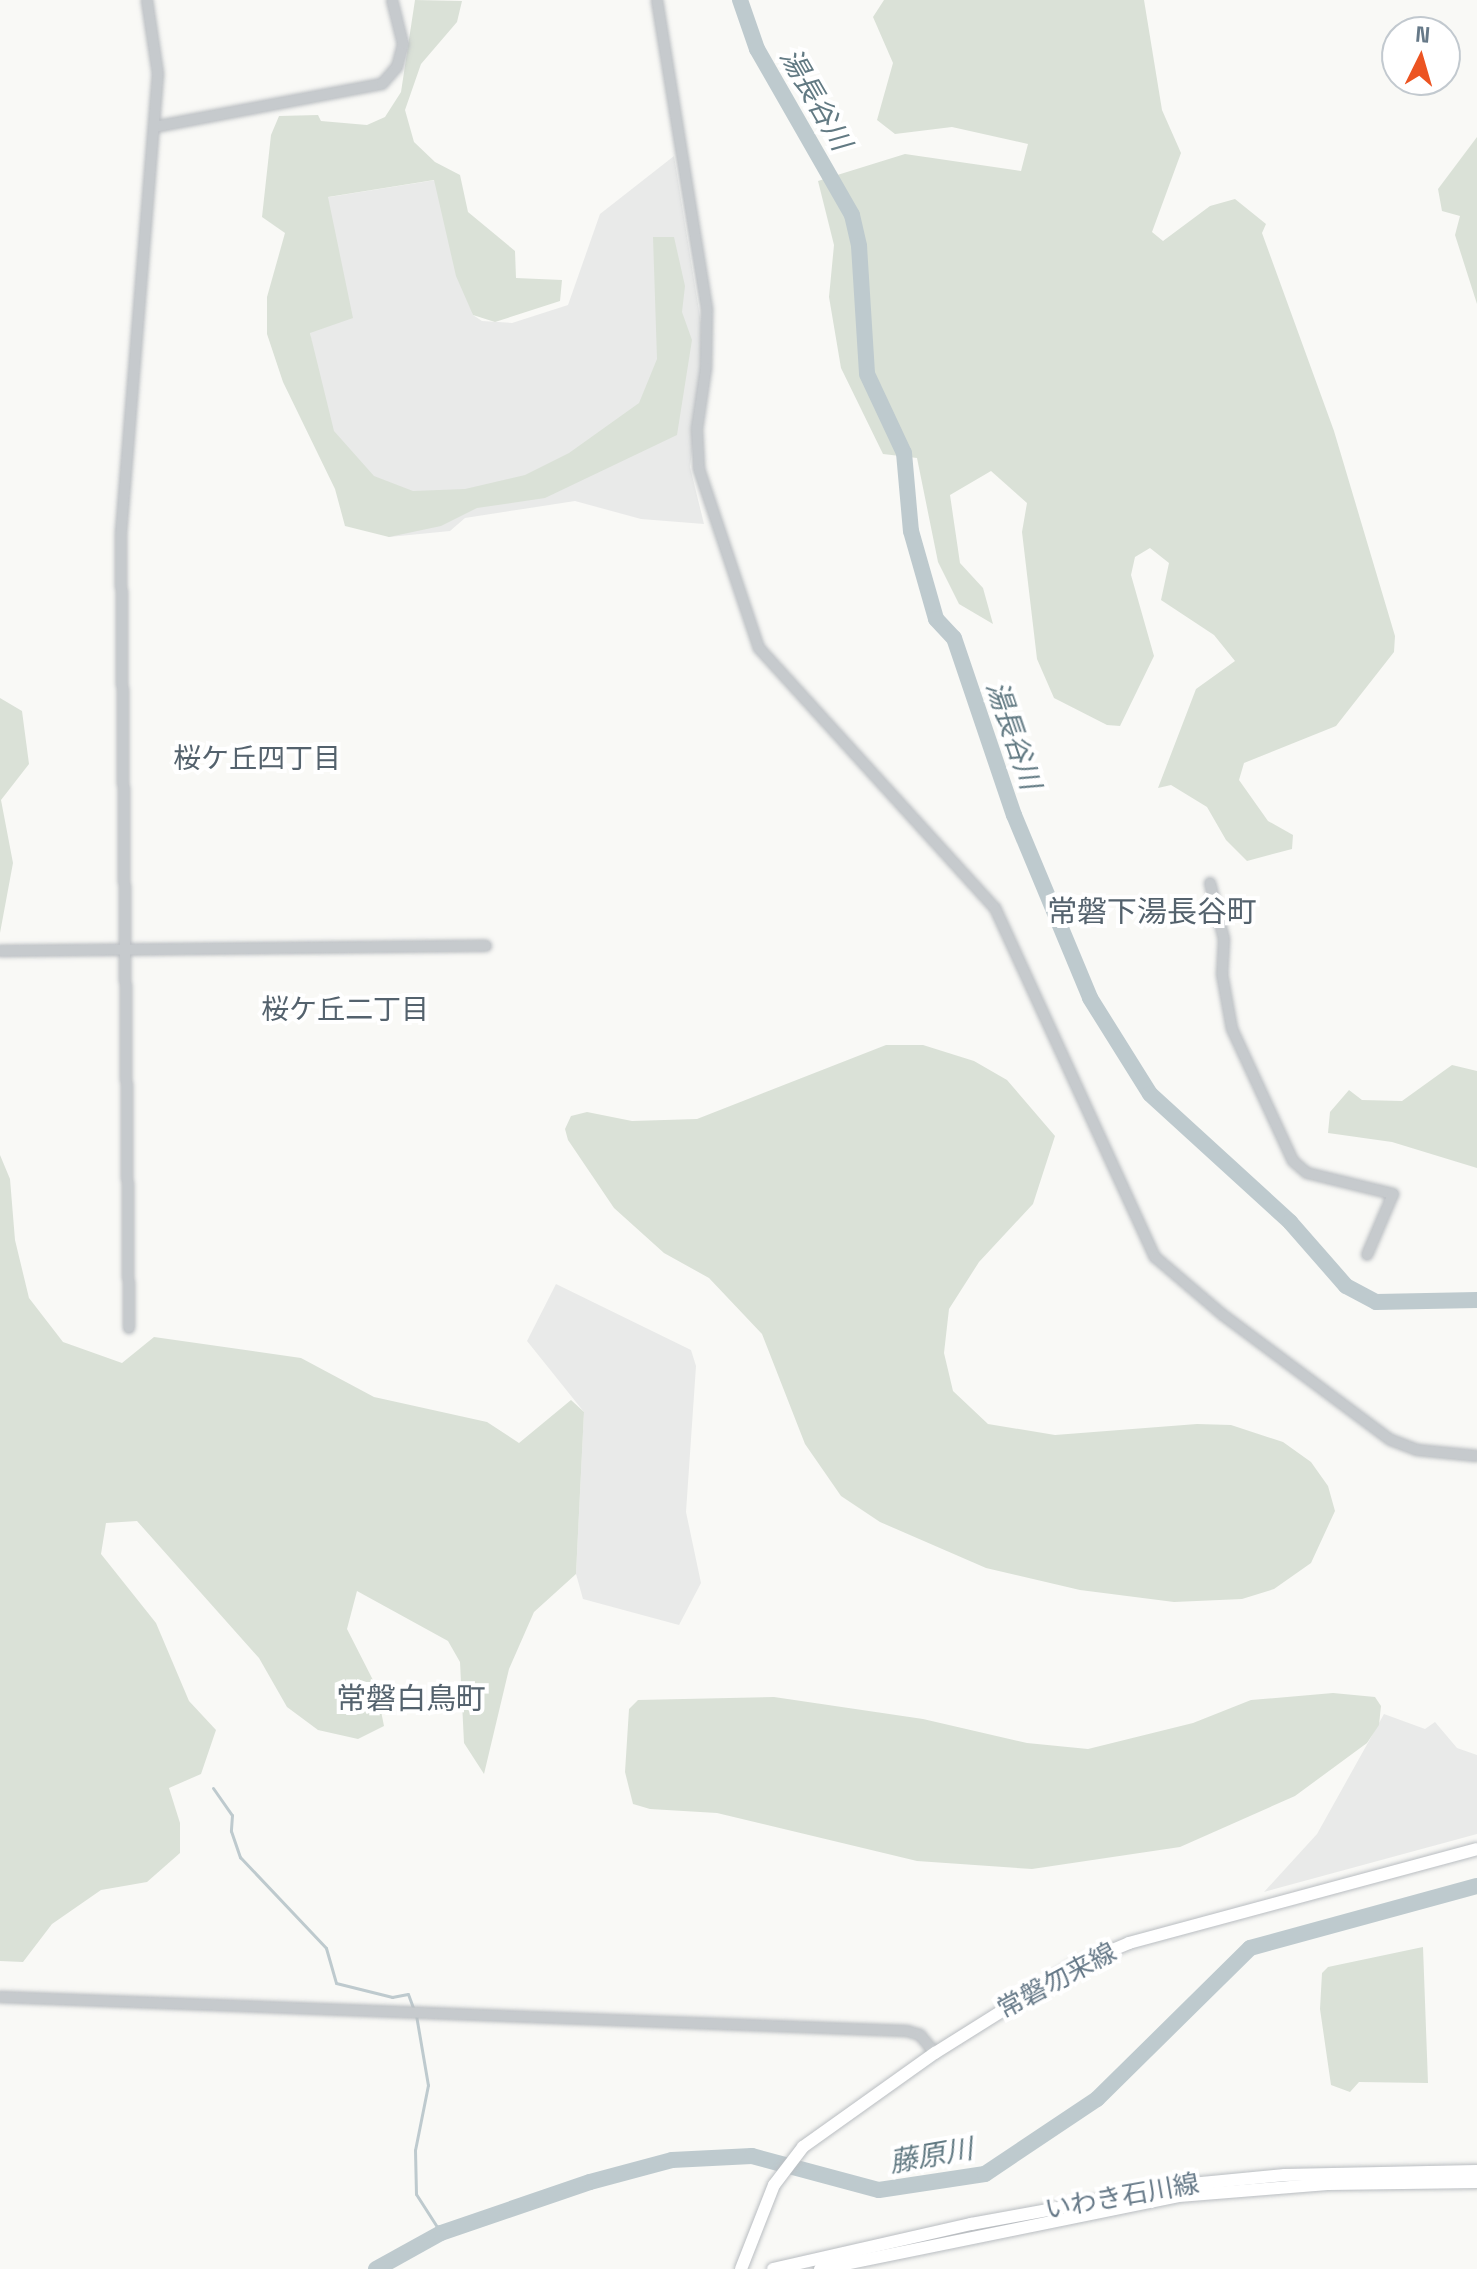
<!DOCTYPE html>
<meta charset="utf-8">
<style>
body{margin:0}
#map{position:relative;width:1477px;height:2269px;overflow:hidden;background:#f9f9f6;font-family:"Space Grotesk","Noto Sans JP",sans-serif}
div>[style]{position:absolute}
.built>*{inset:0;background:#e9eae9}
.green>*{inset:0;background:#dae1d7}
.stream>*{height:3px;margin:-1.5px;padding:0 1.5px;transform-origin:1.5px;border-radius:1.5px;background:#becace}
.river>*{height:16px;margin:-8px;padding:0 8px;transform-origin:8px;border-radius:8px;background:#becace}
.roads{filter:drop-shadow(0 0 2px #b9bdc1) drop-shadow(0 0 2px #b9bdc1)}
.tertiary>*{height:10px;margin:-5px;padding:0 5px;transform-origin:5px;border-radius:5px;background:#c6cacd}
.primary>*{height:12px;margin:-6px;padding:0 6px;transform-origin:6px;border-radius:6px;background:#fff}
span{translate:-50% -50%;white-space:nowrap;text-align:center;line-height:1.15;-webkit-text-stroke:8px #fff;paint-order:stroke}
.street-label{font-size:26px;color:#667988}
.water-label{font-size:28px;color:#627a83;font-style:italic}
.neighbourhood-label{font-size:28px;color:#54626d}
.quarter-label{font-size:30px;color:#54626d}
.north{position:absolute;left:1381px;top:16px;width:80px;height:80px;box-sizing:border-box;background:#fff;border:2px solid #c2c9cf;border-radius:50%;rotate:5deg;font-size:22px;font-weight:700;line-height:32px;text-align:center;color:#667988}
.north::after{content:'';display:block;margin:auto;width:28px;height:36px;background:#ec5422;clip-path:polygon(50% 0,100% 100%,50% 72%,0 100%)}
</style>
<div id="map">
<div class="built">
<i style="clip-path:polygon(674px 156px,701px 323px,701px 382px,690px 467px,704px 524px,641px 519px,575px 501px,465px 518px,450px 531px,389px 537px,350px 513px,331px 446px,310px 333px,317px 199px,442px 179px,473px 315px,482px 321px,512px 323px,568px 305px,600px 214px)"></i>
<i style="clip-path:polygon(556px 1284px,691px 1350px,696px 1366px,686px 1512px,701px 1583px,679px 1625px,583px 1599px,576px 1574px,584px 1412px,527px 1341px)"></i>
<i style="clip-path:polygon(1384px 1714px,1425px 1729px,1435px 1722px,1457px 1748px,1477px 1755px,1477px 1834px,1264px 1892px,1317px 1834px)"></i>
</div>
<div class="green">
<i style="clip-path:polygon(415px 0,462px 1px,457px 22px,421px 64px,405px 110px,414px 142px,435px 162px,460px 175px,468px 212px,515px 251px,516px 278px,562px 280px,560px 301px,495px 322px,473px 315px,456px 276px,434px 180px,328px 197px,353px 318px,310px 333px,334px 431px,374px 476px,413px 491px,465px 489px,525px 475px,569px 453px,639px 403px,657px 359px,653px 237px,674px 237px,685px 286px,682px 312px,692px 340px,677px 435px,545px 498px,477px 508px,441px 526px,389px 537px,345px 526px,335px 489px,283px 382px,267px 334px,267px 297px,285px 233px,262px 217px,271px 135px,279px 116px,318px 115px,321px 121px,367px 125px,385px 117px,401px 92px)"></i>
<i style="clip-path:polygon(884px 0,1144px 0,1162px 110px,1181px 153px,1152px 232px,1163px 241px,1210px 206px,1235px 199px,1266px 224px,1262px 233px,1334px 431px,1395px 636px,1394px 652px,1336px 726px,1244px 763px,1239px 780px,1268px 821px,1293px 835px,1292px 849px,1247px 861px,1226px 840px,1207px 807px,1171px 785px,1158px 788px,1196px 689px,1235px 661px,1214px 635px,1161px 600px,1169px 563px,1150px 548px,1135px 557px,1131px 575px,1154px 656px,1120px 726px,1107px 725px,1054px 698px,1037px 659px,1022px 532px,1027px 503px,991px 471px,950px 495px,960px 563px,983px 588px,993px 624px,959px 604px,938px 562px,917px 458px,883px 454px,841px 368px,829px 297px,834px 245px,818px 181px,905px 154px,1021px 171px,1028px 144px,952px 127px,895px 134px,877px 120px,893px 63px,873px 17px)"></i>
<i style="clip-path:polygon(1477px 137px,1477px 304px,1455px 235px,1460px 216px,1442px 211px,1438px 189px)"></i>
<i style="clip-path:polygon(0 698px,22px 711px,29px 764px,1px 800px,13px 863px,0 933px)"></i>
<i style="clip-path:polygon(886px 1045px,923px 1045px,974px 1061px,1007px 1080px,1055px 1136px,1033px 1204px,979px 1262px,949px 1309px,944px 1353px,953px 1391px,988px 1424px,1055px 1435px,1197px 1424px,1231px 1425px,1283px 1442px,1311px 1462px,1328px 1486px,1335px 1511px,1311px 1563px,1274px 1589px,1242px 1599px,1174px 1602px,1080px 1590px,986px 1568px,880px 1522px,841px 1496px,805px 1444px,762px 1334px,709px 1278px,664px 1253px,614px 1208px,568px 1140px,565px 1129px,571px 1116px,587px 1112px,632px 1121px,697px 1119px)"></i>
<i style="clip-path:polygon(1452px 1065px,1477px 1071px,1477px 1168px,1392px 1142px,1328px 1133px,1330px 1112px,1349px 1090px,1362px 1100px,1402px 1101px)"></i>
<i style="clip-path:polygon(0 1155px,10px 1179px,15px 1240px,29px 1298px,63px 1342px,122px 1363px,154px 1337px,301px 1358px,374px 1397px,487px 1422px,519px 1443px,571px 1400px,584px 1412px,576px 1574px,534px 1612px,509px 1669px,484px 1774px,464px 1743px,460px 1662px,448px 1641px,357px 1591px,347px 1629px,376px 1686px,384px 1726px,358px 1739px,318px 1730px,287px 1707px,259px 1658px,137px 1521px,106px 1523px,101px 1554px,156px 1623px,189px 1701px,216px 1730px,201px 1774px,169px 1788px,180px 1823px,180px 1853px,147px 1882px,101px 1890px,52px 1924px,23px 1962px,0 1961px)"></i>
<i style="clip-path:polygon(1333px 1693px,1375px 1697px,1381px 1706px,1379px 1725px,1367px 1743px,1295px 1796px,1180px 1847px,1032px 1869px,917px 1861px,717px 1813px,650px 1809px,633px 1804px,625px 1772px,629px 1709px,638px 1700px,774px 1697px,923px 1719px,1027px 1743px,1088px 1749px,1193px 1723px,1251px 1700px)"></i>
<i style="clip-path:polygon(1423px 1947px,1428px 2083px,1359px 2082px,1350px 2092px,1331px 2085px,1320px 2009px,1322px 1973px,1328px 1967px)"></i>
</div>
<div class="stream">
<i style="left:213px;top:1788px;width:33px;rotate:55deg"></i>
<i style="left:232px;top:1815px;width:16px;rotate:94deg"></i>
<i style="left:231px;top:1831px;width:28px;rotate:71deg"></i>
<i style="left:240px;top:1857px;width:125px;rotate:46.6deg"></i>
<i style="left:326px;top:1948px;width:36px;rotate:74deg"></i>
<i style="left:336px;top:1983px;width:58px;rotate:14deg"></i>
<i style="left:392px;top:1997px;width:16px;rotate:-11deg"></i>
<i style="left:408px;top:1994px;width:15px;rotate:70deg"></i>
<i style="left:416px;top:2015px;width:71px;rotate:80.3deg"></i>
<i style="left:428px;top:2085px;width:66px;rotate:101.3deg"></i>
<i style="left:415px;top:2150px;width:44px;rotate:88.7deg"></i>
<i style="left:416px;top:2194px;width:46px;rotate:57.3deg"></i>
</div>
<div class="river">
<i style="left:740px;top:0;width:52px;rotate:70.9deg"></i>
<i style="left:757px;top:49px;width:191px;rotate:60.2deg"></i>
<i style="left:852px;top:215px;width:32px;rotate:77deg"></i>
<i style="left:859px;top:246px;width:128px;rotate:86.4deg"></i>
<i style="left:867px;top:374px;width:87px;rotate:64.9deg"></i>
<i style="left:904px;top:453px;width:78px;rotate:84.9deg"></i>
<i style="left:911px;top:531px;width:91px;rotate:74.1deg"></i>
<i style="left:936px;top:619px;width:26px;rotate:47deg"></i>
<i style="left:954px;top:638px;width:187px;rotate:71.3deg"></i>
<i style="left:1014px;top:815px;width:198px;rotate:67.4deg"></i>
<i style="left:1090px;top:998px;width:113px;rotate:58deg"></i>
<i style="left:1150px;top:1094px;width:190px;rotate:42.4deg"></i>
<i style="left:1290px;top:1222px;width:85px;rotate:48.8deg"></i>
<i style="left:1346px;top:1286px;width:34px;rotate:28deg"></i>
<i style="left:1376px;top:1302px;width:101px;rotate:-1.1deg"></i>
<i style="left:376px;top:2269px;width:74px;rotate:-29deg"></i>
<i style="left:441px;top:2233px;width:157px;rotate:-18.9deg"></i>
<i style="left:590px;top:2182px;width:85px;rotate:-15deg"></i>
<i style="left:672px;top:2160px;width:80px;rotate:-2.9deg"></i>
<i style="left:752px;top:2156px;width:131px;rotate:15deg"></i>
<i style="left:879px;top:2190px;width:107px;rotate:-8.6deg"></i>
<i style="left:985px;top:2174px;width:135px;rotate:-33.8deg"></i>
<i style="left:1097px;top:2099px;width:215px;rotate:-44.6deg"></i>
<i style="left:1250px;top:1948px;width:235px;rotate:-15.3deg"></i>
</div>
<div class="roads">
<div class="tertiary">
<i style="left:657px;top:0;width:314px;rotate:80.8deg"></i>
<i style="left:707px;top:310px;width:58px;rotate:91deg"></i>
<i style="left:706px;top:368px;width:62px;rotate:98.4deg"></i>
<i style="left:697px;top:429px;width:40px;rotate:87.1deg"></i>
<i style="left:699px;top:469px;width:189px;rotate:71.5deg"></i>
<i style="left:759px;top:648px;width:351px;rotate:47.8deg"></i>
<i style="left:995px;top:908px;width:384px;rotate:65.4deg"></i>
<i style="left:1155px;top:1257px;width:89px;rotate:40.5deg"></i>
<i style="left:1223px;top:1315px;width:209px;rotate:36.7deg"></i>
<i style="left:1391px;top:1440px;width:28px;rotate:21deg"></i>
<i style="left:1417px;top:1450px;width:60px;rotate:5.7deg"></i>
<i style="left:154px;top:127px;width:232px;rotate:-10.7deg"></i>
<i style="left:382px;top:84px;width:23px;rotate:-49deg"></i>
<i style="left:397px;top:67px;width:24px;rotate:-75deg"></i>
<i style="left:403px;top:44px;width:45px;rotate:-104deg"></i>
<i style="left:1210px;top:883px;width:58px;rotate:76deg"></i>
<i style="left:1224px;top:939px;width:35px;rotate:93deg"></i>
<i style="left:1222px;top:974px;width:56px;rotate:79.7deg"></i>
<i style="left:1232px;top:1029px;width:145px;rotate:65.2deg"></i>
<i style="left:1293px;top:1161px;width:18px;rotate:41deg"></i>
<i style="left:1307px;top:1173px;width:89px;rotate:13.7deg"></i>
<i style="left:1393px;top:1194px;width:66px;rotate:113.1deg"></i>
<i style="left:0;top:951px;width:486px;rotate:-0.6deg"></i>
<i style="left:129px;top:1328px;width:795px;rotate:-90.58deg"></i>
<i style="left:121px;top:533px;width:460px;rotate:-85.4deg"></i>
<i style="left:158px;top:74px;width:75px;rotate:-98.5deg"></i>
<i style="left:0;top:1997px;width:908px;rotate:2.15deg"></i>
<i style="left:907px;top:2031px;width:14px;rotate:17deg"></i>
<i style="left:920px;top:2035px;width:23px;rotate:50deg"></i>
</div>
<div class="primary">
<i style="left:741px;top:2269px;width:90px;rotate:-68.6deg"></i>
<i style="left:774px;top:2185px;width:48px;rotate:-52.7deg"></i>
<i style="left:803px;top:2147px;width:162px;rotate:-35.5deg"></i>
<i style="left:935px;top:2053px;width:162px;rotate:-32.1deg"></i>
<i style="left:1072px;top:1967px;width:62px;rotate:-22.8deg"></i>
<i style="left:1129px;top:1943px;width:360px;rotate:-15.1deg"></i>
<i style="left:773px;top:2269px;width:203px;rotate:-12.8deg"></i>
<i style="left:971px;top:2224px;width:224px;rotate:-10.3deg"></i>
<i style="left:1191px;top:2184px;width:94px;rotate:-5.5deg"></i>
<i style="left:1285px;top:2175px;width:192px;rotate:-1.2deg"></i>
<i style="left:820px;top:2269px;width:366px;rotate:-11.5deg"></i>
<i style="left:1179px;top:2196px;width:149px;rotate:-4.6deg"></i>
<i style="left:1328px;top:2184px;width:149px;rotate:-0.8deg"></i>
</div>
</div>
<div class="street-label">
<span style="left:1057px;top:1981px;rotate:-28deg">常磐勿来線</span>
<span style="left:1122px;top:2197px;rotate:-10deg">いわき石川線</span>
</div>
<div class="water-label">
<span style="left:816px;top:99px;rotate:60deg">湯長谷川</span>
<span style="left:1014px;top:735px;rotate:71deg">湯長谷川</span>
<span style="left:931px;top:2155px;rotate:-10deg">藤原川</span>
</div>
<div class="neighbourhood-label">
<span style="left:257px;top:758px">桜ケ丘四丁目</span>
<span style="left:345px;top:1009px">桜ケ丘二丁目</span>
</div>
<div class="quarter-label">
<span style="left:1152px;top:912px">常磐下湯長谷町</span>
<span style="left:411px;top:1699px">常磐白鳥町</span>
</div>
<div class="north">N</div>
</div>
